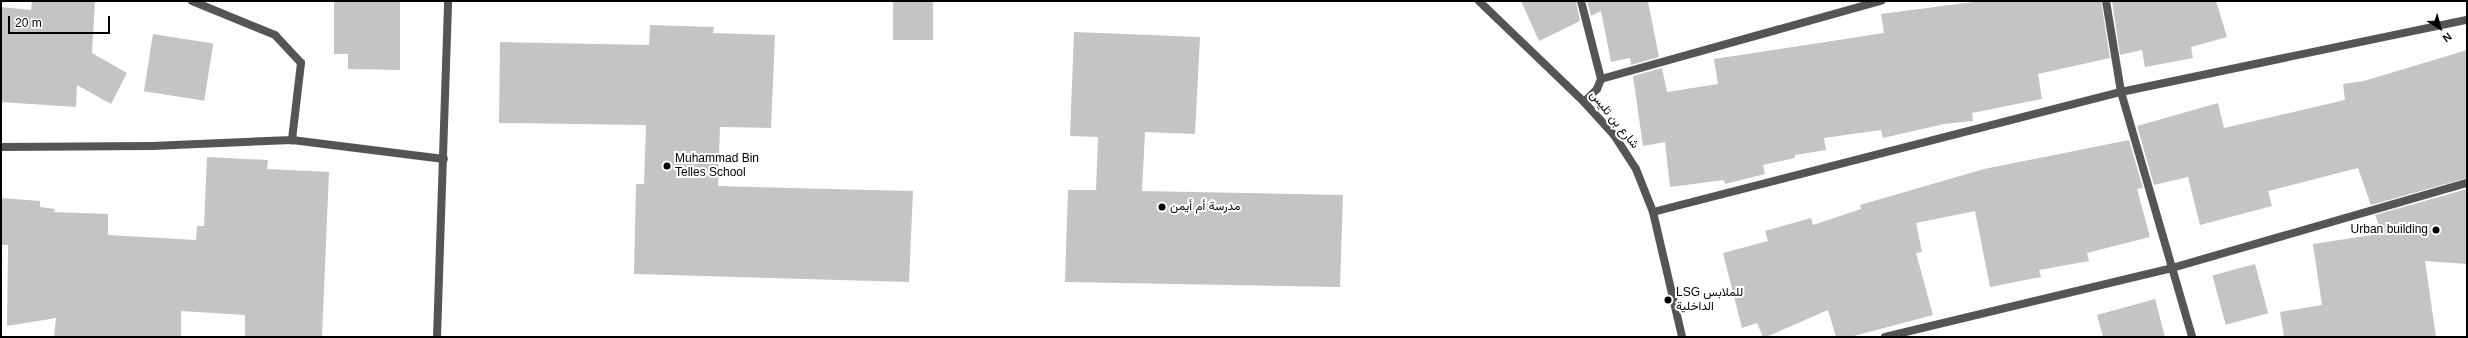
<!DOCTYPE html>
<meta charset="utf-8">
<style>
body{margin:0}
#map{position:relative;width:2468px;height:338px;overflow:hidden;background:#fff;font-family:Arial,Vazirmatn,sans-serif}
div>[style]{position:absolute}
.building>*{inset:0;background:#c4c4c4;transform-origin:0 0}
.minor>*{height:8px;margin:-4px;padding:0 4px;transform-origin:4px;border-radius:4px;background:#555}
.tertiary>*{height:8px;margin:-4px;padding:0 4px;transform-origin:4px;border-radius:4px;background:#555}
.dots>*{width:11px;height:11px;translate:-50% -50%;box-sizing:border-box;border:2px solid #fff;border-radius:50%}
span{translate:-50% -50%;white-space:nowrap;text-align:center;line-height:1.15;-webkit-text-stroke:4px #fff;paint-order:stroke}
.street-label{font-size:12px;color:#000}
.poi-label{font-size:12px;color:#000}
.left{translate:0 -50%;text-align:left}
.right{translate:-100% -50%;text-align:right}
.frame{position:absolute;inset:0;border:2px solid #000;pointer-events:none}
.north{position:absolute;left:2420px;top:8px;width:40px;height:40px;-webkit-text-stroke:3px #fff;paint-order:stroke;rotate:143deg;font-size:11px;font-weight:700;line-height:16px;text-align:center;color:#000}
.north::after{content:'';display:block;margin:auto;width:14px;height:18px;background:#000;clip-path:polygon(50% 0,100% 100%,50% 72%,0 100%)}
.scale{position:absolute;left:8px;top:16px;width:102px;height:18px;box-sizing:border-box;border:2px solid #000;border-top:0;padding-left:5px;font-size:12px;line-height:14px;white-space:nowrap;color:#000;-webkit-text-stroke:3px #fff;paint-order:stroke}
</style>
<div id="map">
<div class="building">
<i style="clip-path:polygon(32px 1px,95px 1px,92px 53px,127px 73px,111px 104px,77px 85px,76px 107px,1px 102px,1px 7px,31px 10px)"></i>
<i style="clip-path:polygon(334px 1px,400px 1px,400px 70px,348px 69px,348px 54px,334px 54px)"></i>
<i style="left:893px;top:1px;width:40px;height:39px"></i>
<i style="clip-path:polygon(1521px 1px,1576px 1px,1580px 21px,1539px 41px)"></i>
<i style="clip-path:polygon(1587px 1px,1648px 1px,1659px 57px,1631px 65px,1630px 58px,1611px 62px,1601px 11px,1591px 16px)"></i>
<i style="clip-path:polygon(1981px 1px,2101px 1px,2110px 58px,2038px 74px,2042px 99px,1972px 113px,1973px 121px,1944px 124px,1883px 138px,1881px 130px,1824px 138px,1826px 150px,1795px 155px,1795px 158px,1763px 165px,1765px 174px,1725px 184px,1724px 180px,1670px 187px,1665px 142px,1643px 146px,1633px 76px,1662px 68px,1667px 92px,1718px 84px,1714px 59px,1884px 33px,1881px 14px)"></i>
<i style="clip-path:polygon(2112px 1px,2216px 1px,2227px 37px,2191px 47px,2193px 58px,2145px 67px,2142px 50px,2120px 55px)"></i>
<i style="clip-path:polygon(650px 25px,714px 27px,713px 33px,775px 35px,771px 128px,720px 127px,718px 186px,913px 191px,909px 282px,634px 274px,636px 184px,644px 184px,646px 125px,499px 123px,500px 42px,649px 45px)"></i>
<i style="clip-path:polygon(1074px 32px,1200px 37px,1195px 134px,1145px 132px,1142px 191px,1343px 195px,1340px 287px,1065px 282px,1068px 190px,1096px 190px,1098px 137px,1070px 136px)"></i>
<i style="left:153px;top:34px;width:61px;height:58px;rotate:9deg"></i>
<i style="clip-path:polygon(2467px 50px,2467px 178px,2371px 205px,2358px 168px,2268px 191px,2272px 206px,2200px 225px,2188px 177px,2154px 185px,2137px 126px,2218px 103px,2224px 128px,2345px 100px,2343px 84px,2364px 81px)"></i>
<i style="clip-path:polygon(2129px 140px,2143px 188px,2137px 189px,2150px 237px,2087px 253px,2089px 261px,2039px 270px,2041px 277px,1990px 287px,1975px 211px,1916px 223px,1922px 252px,1916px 253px,1933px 315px,1850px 337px,1836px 337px,1828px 310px,1766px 337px,1763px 337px,1757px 323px,1742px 328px,1723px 253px,1768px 241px,1765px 231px,1811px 218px,1813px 225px,1861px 209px,1860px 205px,1984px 169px)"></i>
<i style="clip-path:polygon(207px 157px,268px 160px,267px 169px,329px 172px,322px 337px,245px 337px,245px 315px,181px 311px,181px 337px,54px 337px,56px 318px,7px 326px,8px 245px,1px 245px,1px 198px,40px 201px,40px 207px,55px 209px,54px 212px,108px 214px,108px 235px,196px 240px,197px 226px,204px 226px)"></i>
<i style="clip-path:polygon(2467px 189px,2467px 264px,2425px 261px,2436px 337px,2284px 337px,2280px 312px,2322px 305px,2313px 244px,2372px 235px,2371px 230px,2380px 228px,2375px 215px)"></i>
<i style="left:2255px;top:264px;width:51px;height:44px;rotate:75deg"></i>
<i style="clip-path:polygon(2155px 299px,2165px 337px,2103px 337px,2097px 315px)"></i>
</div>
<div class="minor">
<i style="left:192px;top:1px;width:90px;rotate:22.3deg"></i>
<i style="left:275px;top:35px;width:38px;rotate:47deg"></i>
<i style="left:301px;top:63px;width:78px;rotate:96.7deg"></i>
<i style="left:1581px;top:1px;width:81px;rotate:75.6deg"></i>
<i style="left:1601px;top:79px;width:11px;rotate:112deg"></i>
<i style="left:1597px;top:89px;width:18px;rotate:135deg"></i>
<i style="left:2106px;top:1px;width:92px;rotate:80.6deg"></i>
<i style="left:2121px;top:92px;width:255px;rotate:73.8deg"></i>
<i style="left:1601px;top:79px;width:291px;rotate:-15.6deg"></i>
<i style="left:1px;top:147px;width:151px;rotate:-0.4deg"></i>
<i style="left:152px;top:146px;width:140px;rotate:-2.5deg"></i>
<i style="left:292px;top:140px;width:153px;rotate:7.1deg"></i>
<i style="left:1653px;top:212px;width:483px;rotate:-14.4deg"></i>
<i style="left:2121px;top:92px;width:353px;rotate:-11.8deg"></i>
<i style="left:437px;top:337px;width:336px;rotate:-88.1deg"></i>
<i style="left:1885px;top:337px;width:295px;rotate:-13.5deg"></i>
<i style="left:2172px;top:268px;width:307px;rotate:-16.1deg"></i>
</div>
<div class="tertiary">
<i style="left:1479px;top:1px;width:146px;rotate:43.9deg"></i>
<i style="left:1584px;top:102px;width:45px;rotate:47.7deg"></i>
<i style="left:1614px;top:135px;width:40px;rotate:57.1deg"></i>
<i style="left:1636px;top:169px;width:46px;rotate:68.4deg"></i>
<i style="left:1653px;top:212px;width:128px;rotate:76.9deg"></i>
</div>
<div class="dots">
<i style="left:667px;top:166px;background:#000"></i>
<i style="left:1162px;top:207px;background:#000"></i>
<i style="left:2436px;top:230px;background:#000"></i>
<i style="left:1668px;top:300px;background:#000"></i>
</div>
<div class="street-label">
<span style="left:1614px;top:120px;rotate:51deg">شارع بن تليس</span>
</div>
<div class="poi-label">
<span class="left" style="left:675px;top:166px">Muhammad Bin<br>Telles School</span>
<span class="left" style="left:1170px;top:207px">مدرسة أم أيمن</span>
<span class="right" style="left:2428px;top:230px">Urban building</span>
<span class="left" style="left:1676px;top:300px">LSG للملابس<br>الداخلية</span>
</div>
<div class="frame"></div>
<div class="north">N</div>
<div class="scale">20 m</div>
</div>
